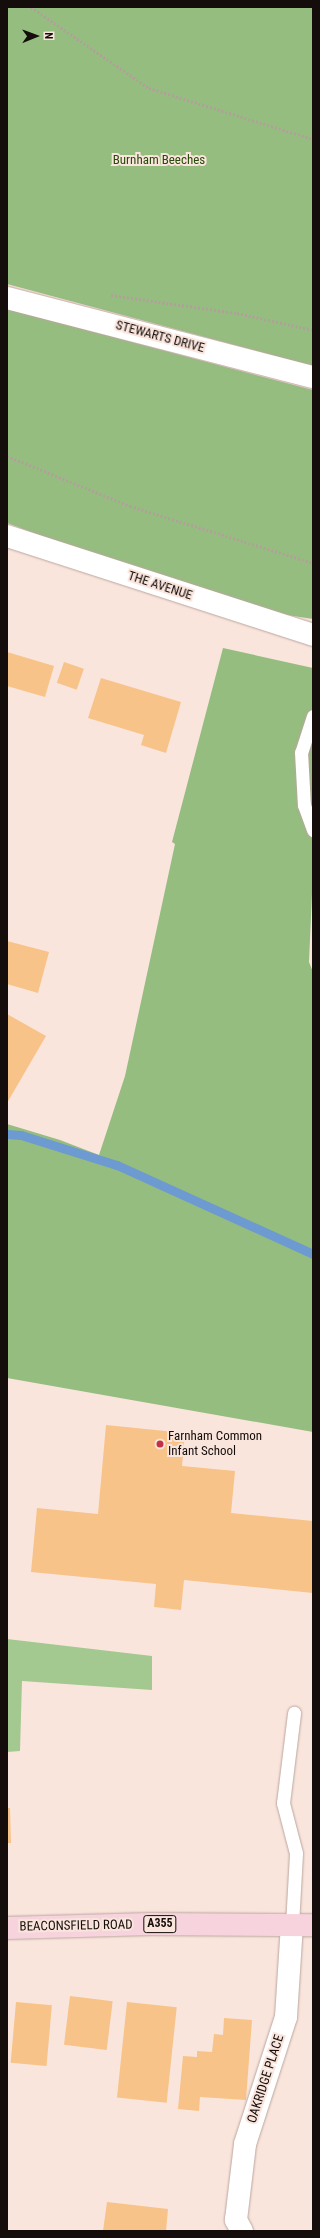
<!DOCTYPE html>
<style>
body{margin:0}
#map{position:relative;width:320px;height:2238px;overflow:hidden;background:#fae5dd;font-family:"Roboto Condensed",sans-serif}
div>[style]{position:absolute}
.green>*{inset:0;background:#a3c890}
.forest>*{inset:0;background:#95bd7f}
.stream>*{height:9px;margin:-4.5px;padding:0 4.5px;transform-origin:4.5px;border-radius:4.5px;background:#6c9ad1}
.building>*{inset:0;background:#f7c388;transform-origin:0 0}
.path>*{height:2.5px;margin-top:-1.25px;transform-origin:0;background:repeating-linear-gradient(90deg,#b1a09a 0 2px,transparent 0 4px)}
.roads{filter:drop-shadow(0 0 1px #bba79f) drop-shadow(0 0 1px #bba79f)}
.service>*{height:13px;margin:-6.5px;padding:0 6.5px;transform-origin:6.5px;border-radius:6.5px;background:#fff}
.minor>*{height:22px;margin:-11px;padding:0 11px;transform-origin:11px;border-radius:11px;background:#fff}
.primary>*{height:22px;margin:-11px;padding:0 11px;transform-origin:11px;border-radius:11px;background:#f7d4dd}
.dots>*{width:11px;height:11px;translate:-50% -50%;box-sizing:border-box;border:2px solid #fae5dd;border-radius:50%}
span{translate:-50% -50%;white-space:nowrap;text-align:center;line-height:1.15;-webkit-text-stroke:4px #fae5dd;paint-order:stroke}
.shield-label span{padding:1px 3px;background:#fae5dd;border:1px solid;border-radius:3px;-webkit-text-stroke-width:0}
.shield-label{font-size:12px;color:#140d0b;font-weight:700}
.park-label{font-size:13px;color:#264b09}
.street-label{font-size:13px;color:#140d0b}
.poi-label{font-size:13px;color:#140d0b}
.left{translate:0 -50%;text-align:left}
.frame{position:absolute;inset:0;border:8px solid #140d0b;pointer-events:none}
.north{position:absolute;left:16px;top:16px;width:40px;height:40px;-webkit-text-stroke:3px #fae5dd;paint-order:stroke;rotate:89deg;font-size:11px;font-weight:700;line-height:16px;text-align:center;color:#140d0b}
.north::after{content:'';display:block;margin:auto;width:14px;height:18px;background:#140d0b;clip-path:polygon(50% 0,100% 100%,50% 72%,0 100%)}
</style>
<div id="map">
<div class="green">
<i style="clip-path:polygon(7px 1639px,152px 1656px,152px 1690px,22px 1681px,20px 1751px,7px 1752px)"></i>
</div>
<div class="forest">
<i style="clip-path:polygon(7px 7px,313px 7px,313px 366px,7px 284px)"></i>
<i style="clip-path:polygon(7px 309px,313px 390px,313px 619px,228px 606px,7px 523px)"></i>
<i style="clip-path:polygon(223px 648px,313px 668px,313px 871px,309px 962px,313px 972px,313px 1432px,7px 1378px,7px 1124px,60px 1140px,99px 1155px,125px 1076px,175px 844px,172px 842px)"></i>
</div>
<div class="stream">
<i style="left:7px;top:1134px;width:14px;rotate:4deg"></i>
<i style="left:21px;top:1135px;width:101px;rotate:17.4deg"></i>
<i style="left:117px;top:1165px;width:215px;rotate:24.4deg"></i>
</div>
<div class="building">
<i style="clip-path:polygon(7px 652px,54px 666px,45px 697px,7px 686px)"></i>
<i style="left:64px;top:662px;width:21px;height:22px;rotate:19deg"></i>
<i style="clip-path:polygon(101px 678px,181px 702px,166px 753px,141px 745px,144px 735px,88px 718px)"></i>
<i style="clip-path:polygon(7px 941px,49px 952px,38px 993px,7px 984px)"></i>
<i style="clip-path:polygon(7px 1014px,46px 1036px,7px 1103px)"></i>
<i style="clip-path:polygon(106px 1425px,185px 1433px,182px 1466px,235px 1471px,231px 1513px,313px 1521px,313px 1593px,184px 1580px,181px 1610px,154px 1607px,156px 1584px,31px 1572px,37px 1508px,98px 1514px)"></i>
<i style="clip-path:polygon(7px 1808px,10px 1808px,11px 1843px,7px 1843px)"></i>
<i style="left:70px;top:1996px;width:43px;height:49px;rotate:7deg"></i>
<i style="left:16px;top:2002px;width:36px;height:61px;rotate:5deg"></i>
<i style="left:127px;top:2002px;width:50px;height:96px;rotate:6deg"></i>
<i style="clip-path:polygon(224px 2018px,252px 2020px,246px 2100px,200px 2097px,199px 2111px,178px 2109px,183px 2056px,197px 2057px,197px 2051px,212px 2052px,214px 2034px,223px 2035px)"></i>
<i style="clip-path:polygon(107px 2202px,168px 2209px,166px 2231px,103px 2231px)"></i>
</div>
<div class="path">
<i style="left:31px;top:7px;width:143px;rotate:34.5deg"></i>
<i style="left:149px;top:88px;width:172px;rotate:17.3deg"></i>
<i style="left:111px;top:295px;width:127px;rotate:8.1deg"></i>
<i style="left:237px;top:313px;width:78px;rotate:12.6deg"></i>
<i style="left:7px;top:456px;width:133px;rotate:22.1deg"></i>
<i style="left:130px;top:506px;width:192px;rotate:17.3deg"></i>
</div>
<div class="roads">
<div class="service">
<i style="left:313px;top:716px;width:38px;rotate:108deg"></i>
<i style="left:301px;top:752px;width:53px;rotate:86.8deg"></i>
<i style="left:304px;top:805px;width:27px;rotate:70deg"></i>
<i style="left:292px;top:1925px;width:72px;rotate:-86.8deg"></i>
<i style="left:296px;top:1853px;width:52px;rotate:-104.6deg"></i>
<i style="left:283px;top:1803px;width:91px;rotate:-83deg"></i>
</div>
<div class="minor">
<i style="left:7px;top:298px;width:316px;rotate:14.5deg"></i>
<i style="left:7px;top:536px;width:322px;rotate:17.9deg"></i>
<i style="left:242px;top:2231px;width:13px;rotate:-119deg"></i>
<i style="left:236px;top:2220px;width:77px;rotate:-83.2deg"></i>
<i style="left:245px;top:2144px;width:133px;rotate:-72.1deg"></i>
<i style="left:286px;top:2017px;width:92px;rotate:-86.3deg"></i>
</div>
<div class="primary">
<i style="left:7px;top:1928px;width:144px;rotate:-1.6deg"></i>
<i style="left:151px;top:1924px;width:162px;rotate:0.4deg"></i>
</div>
</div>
<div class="dots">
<i style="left:160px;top:1444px;background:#c33244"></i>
</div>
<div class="shield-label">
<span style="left:160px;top:1924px">A355</span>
</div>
<div class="park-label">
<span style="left:159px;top:160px">Burnham Beeches</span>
</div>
<div class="street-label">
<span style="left:160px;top:337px;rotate:15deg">STEWARTS DRIVE</span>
<span style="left:160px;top:586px;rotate:18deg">THE AVENUE</span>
<span style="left:76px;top:1926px;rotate:-1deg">BEACONSFIELD ROAD</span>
<span style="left:266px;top:2079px;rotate:-72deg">OAKRIDGE PLACE</span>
</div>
<div class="poi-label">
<span class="left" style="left:168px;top:1444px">Farnham Common<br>Infant School</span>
</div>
<div class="frame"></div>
<div class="north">N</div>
</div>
